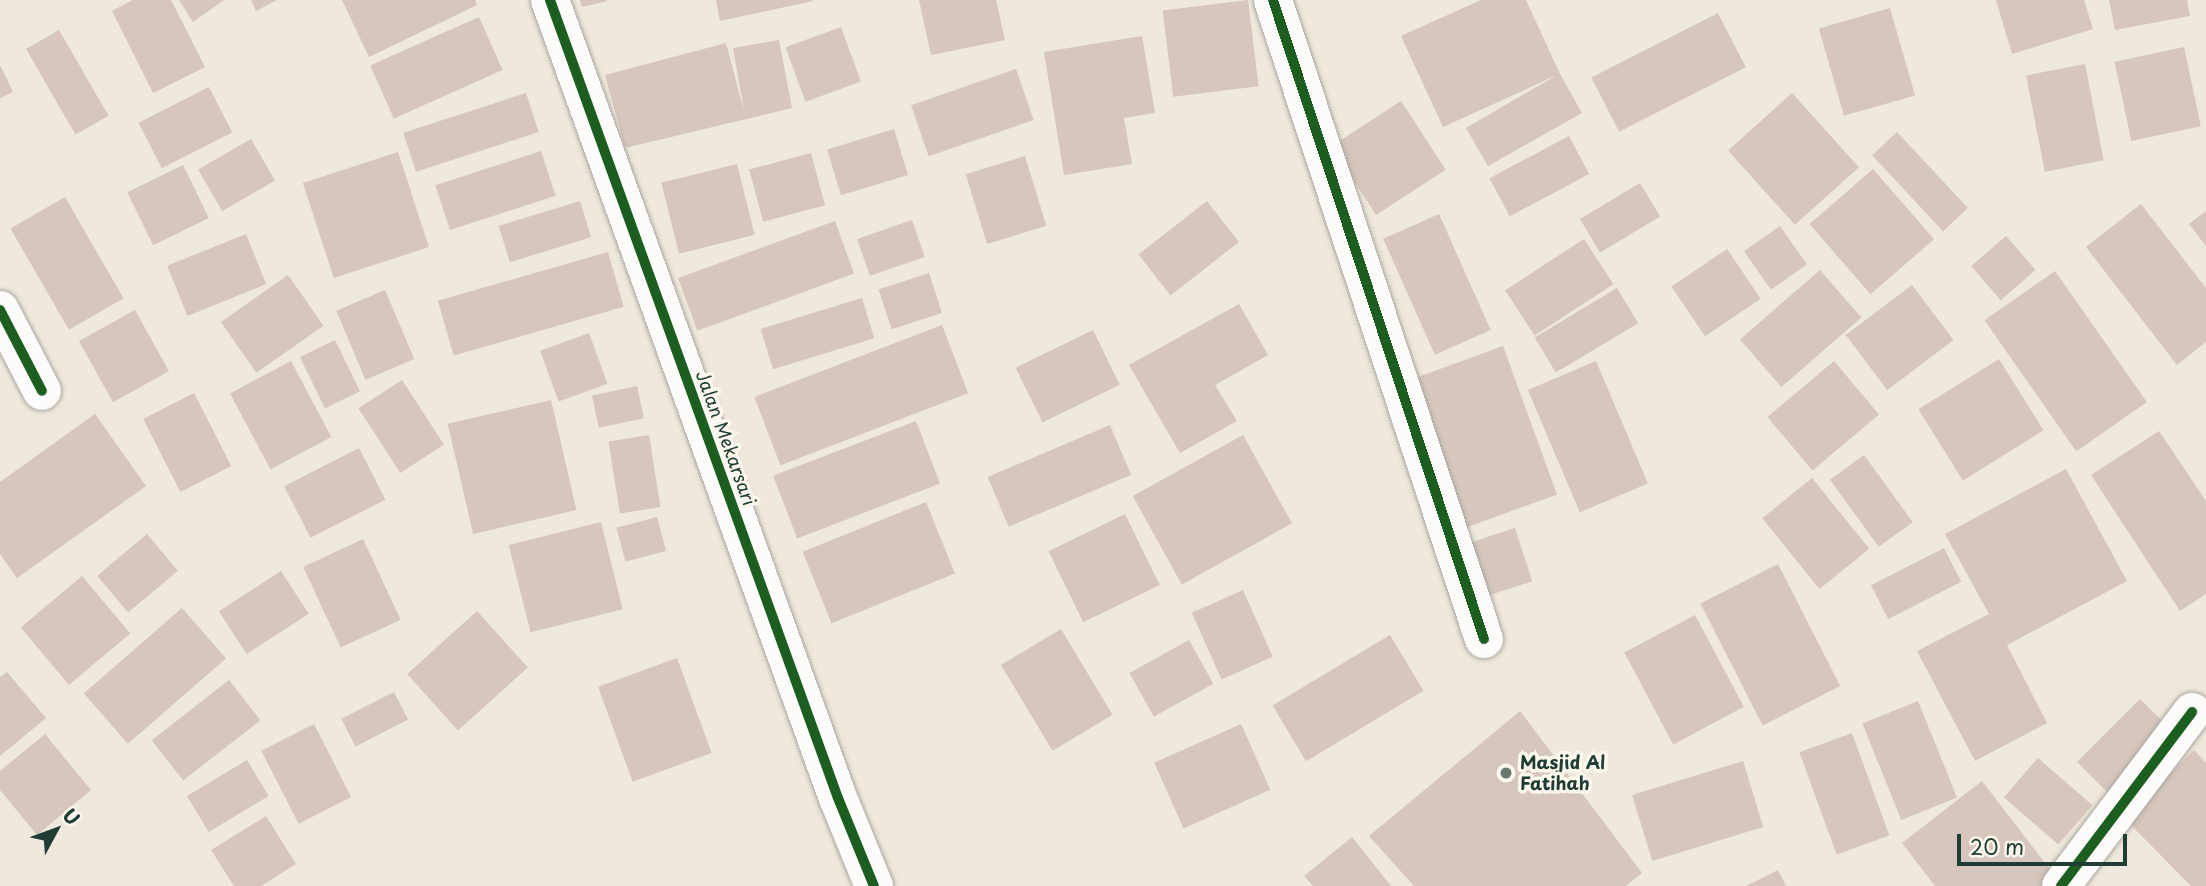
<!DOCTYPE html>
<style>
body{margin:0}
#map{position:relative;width:2206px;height:886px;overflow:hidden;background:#efe8dc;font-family:"Playpen Sans",sans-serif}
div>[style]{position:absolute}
.building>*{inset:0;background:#d6c6bd;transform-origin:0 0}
.roads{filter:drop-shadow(0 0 2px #a9a8a1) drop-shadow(0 0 2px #a9a8a1)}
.street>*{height:38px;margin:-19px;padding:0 19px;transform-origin:19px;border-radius:19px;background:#fdfcfa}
.secondary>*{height:38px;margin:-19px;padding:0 19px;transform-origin:19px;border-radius:19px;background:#fdfcfa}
.cycleway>*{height:10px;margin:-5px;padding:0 5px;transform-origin:5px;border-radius:5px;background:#1b5e20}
.dots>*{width:19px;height:19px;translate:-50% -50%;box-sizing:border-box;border:4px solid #fbf7ec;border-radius:50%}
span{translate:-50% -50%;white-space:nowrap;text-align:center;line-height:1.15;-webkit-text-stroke:7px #fbf7ec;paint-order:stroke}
.street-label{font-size:18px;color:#1f3d34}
.poi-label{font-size:18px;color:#1f3d34;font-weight:700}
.left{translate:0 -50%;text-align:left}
.north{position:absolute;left:21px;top:795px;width:70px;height:70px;-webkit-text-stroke:5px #fbf7ec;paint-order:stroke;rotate:49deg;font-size:19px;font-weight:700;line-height:28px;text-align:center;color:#1f3d34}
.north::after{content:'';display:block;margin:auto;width:24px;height:32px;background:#1f3d34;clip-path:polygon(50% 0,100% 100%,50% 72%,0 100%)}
.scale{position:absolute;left:1957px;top:834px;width:170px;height:32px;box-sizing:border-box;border:4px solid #1f3d34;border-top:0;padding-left:9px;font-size:21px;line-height:24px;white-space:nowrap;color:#1f3d34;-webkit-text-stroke:5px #fbf7ec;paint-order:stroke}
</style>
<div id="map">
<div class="building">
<i style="clip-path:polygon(133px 0,171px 0,205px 67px,153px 93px,112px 11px)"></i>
<i style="clip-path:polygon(179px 0,224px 0,193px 22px)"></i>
<i style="clip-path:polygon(251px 0,277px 0,256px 11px)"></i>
<i style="clip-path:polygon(342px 0,475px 0,477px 5px,369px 57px)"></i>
<i style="clip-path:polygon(580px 0,607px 0,607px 1px,582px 7px)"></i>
<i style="clip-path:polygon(716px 0,813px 0,813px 1px,720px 21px)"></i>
<i style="clip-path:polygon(919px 0,996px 0,1005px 40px,931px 55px)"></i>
<i style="left:1248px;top:0;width:87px;height:86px;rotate:83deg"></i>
<i style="clip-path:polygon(1481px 0,1526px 0,1560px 74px,1582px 113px,1488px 166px,1466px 128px,1557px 75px,1443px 127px,1401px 36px)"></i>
<i style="clip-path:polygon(1996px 0,2084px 0,2093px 29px,2012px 54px)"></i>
<i style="clip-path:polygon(2109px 0,2187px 0,2190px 16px,2115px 30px)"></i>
<i style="left:1890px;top:8px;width:91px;height:74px;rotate:74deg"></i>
<i style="left:1718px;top:13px;width:61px;height:142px;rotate:63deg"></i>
<i style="left:479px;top:17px;width:58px;height:119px;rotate:66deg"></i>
<i style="left:841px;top:27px;width:58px;height:59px;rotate:70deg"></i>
<i style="left:59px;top:30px;width:99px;height:38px;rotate:60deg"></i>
<i style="clip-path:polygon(1142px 36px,1155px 113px,1124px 118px,1132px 164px,1064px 175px,1044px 52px)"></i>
<i style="clip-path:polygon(779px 40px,792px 108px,625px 148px,605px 75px,726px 43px,744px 111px,733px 48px)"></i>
<i style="left:2184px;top:47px;width:81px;height:71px;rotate:78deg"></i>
<i style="left:2085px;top:64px;width:98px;height:60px;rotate:79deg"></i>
<i style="clip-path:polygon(0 65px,13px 92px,0 98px)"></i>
<i style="left:1016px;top:69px;width:54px;height:111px;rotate:71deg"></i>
<i style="left:209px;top:87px;width:51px;height:79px;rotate:63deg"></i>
<i style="left:526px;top:93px;width:41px;height:129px;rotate:72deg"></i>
<i style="left:1792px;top:93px;width:100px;height:86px;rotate:48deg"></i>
<i style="left:1401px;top:101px;width:82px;height:83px;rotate:57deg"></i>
<i style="left:894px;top:129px;width:48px;height:70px;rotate:73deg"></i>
<i style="left:1897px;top:132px;width:104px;height:34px;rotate:47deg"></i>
<i style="left:1569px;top:136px;width:43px;height:90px;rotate:62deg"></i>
<i style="left:251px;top:139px;width:48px;height:61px;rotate:60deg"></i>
<i style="left:541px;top:151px;width:47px;height:111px;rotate:72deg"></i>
<i style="left:398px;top:152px;width:100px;height:100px;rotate:72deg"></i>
<i style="left:811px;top:153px;width:54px;height:64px;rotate:75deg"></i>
<i style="left:1025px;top:156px;width:73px;height:62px;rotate:73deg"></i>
<i style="left:737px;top:164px;width:73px;height:78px;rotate:76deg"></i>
<i style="left:183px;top:165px;width:59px;height:62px;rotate:64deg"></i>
<i style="left:1873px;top:169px;width:93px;height:84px;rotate:49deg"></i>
<i style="left:1640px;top:183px;width:39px;height:70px;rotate:59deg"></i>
<i style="left:65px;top:197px;width:117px;height:63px;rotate:60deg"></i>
<i style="left:580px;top:201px;width:38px;height:85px;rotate:73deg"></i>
<i style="left:1207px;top:201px;width:52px;height:87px;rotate:52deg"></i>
<i style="clip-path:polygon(2141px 204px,2206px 288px,2206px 342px,2177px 365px,2086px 247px)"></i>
<i style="clip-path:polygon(2206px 211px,2206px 246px,2189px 224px)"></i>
<i style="left:1439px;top:214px;width:127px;height:61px;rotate:66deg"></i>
<i style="left:912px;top:220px;width:39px;height:58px;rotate:71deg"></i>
<i style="left:835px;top:221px;width:56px;height:167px;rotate:70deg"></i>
<i style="left:1780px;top:226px;width:47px;height:44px;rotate:55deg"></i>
<i style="left:246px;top:234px;width:54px;height:85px;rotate:68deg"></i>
<i style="left:2006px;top:236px;width:45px;height:46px;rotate:49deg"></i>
<i style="left:1584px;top:239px;width:54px;height:94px;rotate:57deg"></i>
<i style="left:1727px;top:249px;width:60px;height:67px;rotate:56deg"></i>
<i style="left:608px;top:252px;width:57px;height:177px;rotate:74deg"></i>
<i style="left:1820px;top:270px;width:63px;height:106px;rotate:49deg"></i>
<i style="left:2055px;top:271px;width:160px;height:86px;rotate:55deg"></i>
<i style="left:929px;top:273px;width:42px;height:53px;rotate:72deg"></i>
<i style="left:288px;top:275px;width:62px;height:82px;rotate:55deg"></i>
<i style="left:1912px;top:285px;width:69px;height:83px;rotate:53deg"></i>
<i style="left:1617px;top:288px;width:41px;height:96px;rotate:59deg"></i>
<i style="left:385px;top:290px;width:75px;height:53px;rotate:67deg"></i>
<i style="left:862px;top:298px;width:42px;height:106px;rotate:73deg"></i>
<i style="clip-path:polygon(1239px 304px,1268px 355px,1215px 385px,1237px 421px,1180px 453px,1129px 365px)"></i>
<i style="left:135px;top:310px;width:70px;height:64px;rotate:61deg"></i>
<i style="left:942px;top:325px;width:73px;height:201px;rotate:69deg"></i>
<i style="left:1093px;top:330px;width:61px;height:86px;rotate:64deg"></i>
<i style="left:589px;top:333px;width:54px;height:52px;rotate:70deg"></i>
<i style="left:335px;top:340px;width:57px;height:39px;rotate:64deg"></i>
<i style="left:1503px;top:346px;width:158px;height:102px;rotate:70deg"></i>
<i style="left:1999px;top:359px;width:84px;height:95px;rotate:58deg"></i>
<i style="left:291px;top:361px;width:86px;height:69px;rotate:62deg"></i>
<i style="left:1596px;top:361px;width:133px;height:74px;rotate:67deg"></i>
<i style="left:1834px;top:361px;width:70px;height:87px;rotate:50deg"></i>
<i style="left:402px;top:380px;width:77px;height:52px;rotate:57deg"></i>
<i style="left:637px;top:386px;width:33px;height:46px;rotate:78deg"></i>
<i style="left:194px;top:393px;width:82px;height:57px;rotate:63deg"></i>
<i style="left:551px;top:400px;width:113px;height:106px;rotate:77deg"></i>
<i style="clip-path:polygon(95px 414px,146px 486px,17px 578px,0 554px,0 482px)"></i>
<i style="left:916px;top:421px;width:67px;height:153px;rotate:69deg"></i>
<i style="left:1110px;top:425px;width:54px;height:133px;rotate:67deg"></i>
<i style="clip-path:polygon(2159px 431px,2206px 501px,2206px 594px,2180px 611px,2091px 475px)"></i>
<i style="left:649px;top:435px;width:73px;height:41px;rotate:81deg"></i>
<i style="left:1243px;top:435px;width:101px;height:126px;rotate:61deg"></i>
<i style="left:359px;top:448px;width:58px;height:84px;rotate:63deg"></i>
<i style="left:1864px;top:455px;width:83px;height:42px;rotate:54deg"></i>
<i style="clip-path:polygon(2066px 469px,2127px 581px,2007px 645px,2047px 723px,1975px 761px,1917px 651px,1989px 614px,1945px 534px)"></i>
<i style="left:1812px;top:478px;width:91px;height:64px;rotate:51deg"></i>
<i style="left:926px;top:502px;width:77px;height:133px;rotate:68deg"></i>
<i style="left:1125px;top:514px;width:79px;height:85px;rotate:64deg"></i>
<i style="left:657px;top:517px;width:35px;height:42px;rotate:75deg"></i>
<i style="left:601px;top:522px;width:90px;height:95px;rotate:76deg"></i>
<i style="left:1515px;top:528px;width:56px;height:51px;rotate:72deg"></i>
<i style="left:147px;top:534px;width:48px;height:65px;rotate:50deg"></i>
<i style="left:363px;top:539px;width:89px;height:66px;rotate:65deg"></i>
<i style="left:1944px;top:548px;width:38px;height:82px;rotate:63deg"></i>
<i style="left:1778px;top:564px;width:137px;height:87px;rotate:63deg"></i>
<i style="left:281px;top:571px;width:51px;height:74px;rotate:57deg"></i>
<i style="left:82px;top:576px;width:75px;height:80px;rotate:50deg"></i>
<i style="left:1243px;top:590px;width:73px;height:56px;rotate:66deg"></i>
<i style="left:182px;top:608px;width:67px;height:130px;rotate:49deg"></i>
<i style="left:477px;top:611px;width:76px;height:94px;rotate:48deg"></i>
<i style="left:1695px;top:615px;width:104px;height:80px;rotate:62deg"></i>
<i style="left:1061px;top:629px;width:100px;height:70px;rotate:59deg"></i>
<i style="left:1390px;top:635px;width:65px;height:137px;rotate:59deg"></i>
<i style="left:1189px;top:640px;width:50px;height:68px;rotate:61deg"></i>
<i style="left:677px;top:658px;width:101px;height:84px;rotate:70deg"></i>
<i style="clip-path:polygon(7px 672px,46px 718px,0 756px,0 677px)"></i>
<i style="left:229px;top:680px;width:51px;height:98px;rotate:52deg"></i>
<i style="left:394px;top:692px;width:31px;height:59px;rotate:63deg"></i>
<i style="left:2140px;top:699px;width:45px;height:89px;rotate:45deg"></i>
<i style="left:1918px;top:701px;width:104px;height:60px;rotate:68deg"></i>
<i style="clip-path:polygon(1520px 711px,1642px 873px,1626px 886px,1414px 886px,1369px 836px)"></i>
<i style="left:314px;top:724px;width:82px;height:59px;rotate:63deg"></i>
<i style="left:1241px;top:724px;width:72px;height:95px;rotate:66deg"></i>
<i style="left:1852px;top:733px;width:109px;height:56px;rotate:70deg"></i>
<i style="clip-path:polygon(45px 734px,91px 790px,37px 835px,0 790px,0 771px)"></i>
<i style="clip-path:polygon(2194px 750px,2206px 763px,2206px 886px,2191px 886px,2124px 818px)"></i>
<i style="left:2038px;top:758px;width:72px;height:52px;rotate:41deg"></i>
<i style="left:247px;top:760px;width:42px;height:70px;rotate:59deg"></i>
<i style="left:1743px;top:761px;width:69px;height:116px;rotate:73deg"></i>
<i style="clip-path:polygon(1982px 781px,2055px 876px,2042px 886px,1935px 886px,1902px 843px)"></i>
<i style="clip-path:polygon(266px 816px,296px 864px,261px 886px,234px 886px,211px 850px)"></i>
<i style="clip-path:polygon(1352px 837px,1391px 886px,1313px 886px,1304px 876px)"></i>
<i style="clip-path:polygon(1778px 870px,1786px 886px,1746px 886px)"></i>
</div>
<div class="roads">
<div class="street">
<i style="left:1273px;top:0;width:673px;rotate:71.73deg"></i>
<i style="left:0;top:310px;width:91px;rotate:62.6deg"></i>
<i style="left:2061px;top:886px;width:218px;rotate:-53deg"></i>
</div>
<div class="secondary">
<i style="left:550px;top:0;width:848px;rotate:70.16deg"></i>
<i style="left:838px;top:798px;width:95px;rotate:67.8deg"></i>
</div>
</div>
<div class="cycleway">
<i style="left:550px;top:0;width:848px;rotate:70.16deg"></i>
<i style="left:838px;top:798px;width:95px;rotate:67.8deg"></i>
<i style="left:1273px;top:0;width:673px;rotate:71.73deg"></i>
<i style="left:0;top:310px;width:91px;rotate:62.6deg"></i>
<i style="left:2061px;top:886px;width:218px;rotate:-53deg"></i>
</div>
<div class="dots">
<i style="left:1506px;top:773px;background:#68796f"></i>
</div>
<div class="street-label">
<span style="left:726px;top:438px;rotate:70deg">Jalan Mekarsari</span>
</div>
<div class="poi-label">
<span class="left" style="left:1520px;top:773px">Masjid Al<br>Fatihah</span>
</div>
<div class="north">U</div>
<div class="scale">20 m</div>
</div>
